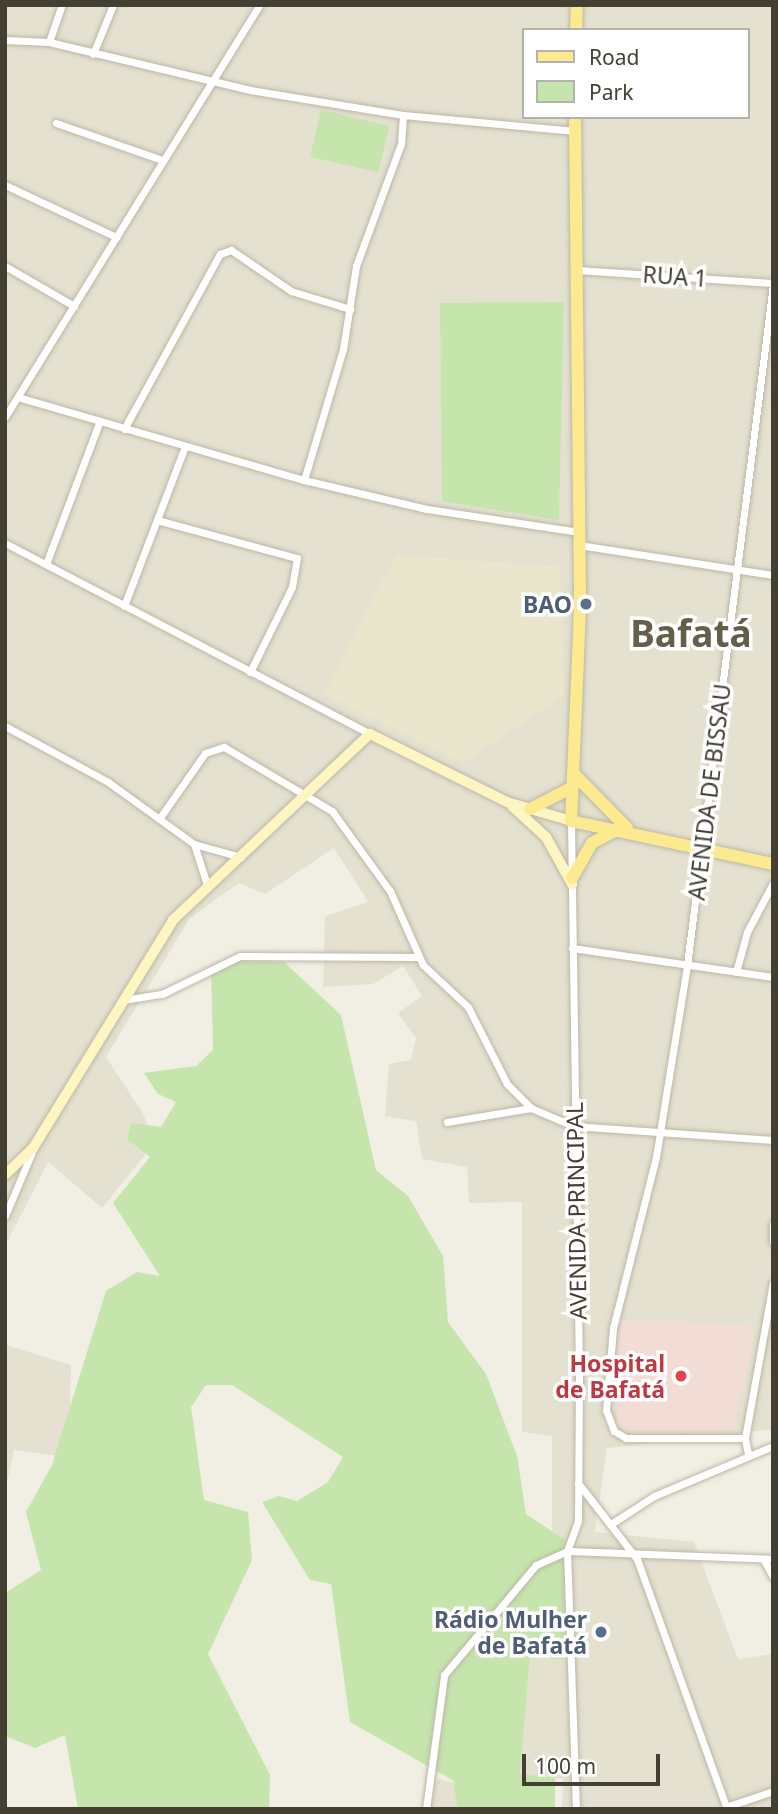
<!DOCTYPE html>
<meta charset="utf-8">
<style>
body{margin:0}
#map{position:relative;width:778px;height:1814px;overflow:hidden;background:#f1efe3;font-family:"Noto Sans",sans-serif}
div>[style]{position:absolute}
.residential>*{inset:0;background:#e5e1d1}
.education>*{inset:0;background:#eae6cd}
.medical>*{inset:0;background:#f2ddd6}
.green>*{inset:0;background:#c5e5ac;transform-origin:0 0}
.roads{filter:drop-shadow(0 0 2px #bcb7a6) drop-shadow(0 0 2px #bcb7a6)}
.street>*{height:7px;margin:-3.5px;padding:0 3.5px;transform-origin:3.5px;border-radius:3.5px;background:#fff}
.secondary>*{height:10px;margin:-5px;padding:0 5px;transform-origin:5px;border-radius:5px;background:#fdf6c1}
.primary>*{height:12px;margin:-6px;padding:0 6px;transform-origin:6px;border-radius:6px;background:#fcea91}
.dots>*{width:19px;height:19px;translate:-50% -50%;box-sizing:border-box;border:4px solid #fff;border-radius:50%}
span{translate:-50% -50%;white-space:nowrap;text-align:center;line-height:1.15;-webkit-text-stroke:7px #fff;paint-order:stroke}
.street-label{font-size:23px;color:#433f33}
.service-label{font-size:23px;color:#4e5e75;font-weight:700}
.right{translate:-100% -50%;text-align:right}
.health-label{font-size:23px;color:#be3a42;font-weight:700}
.town-label{font-size:37px;color:#655e4b;font-weight:700}
.frame{position:absolute;inset:0;border:7px solid #433f33;pointer-events:none}
.legend{position:absolute;left:522px;top:28px;width:228px;height:91px;box-sizing:border-box;background:#fff;border:2px solid #b4b2ad;margin:0;padding:9px 12px;list-style:none;font-size:21px;color:#433f33}
.legend li{display:flex;align-items:center;gap:14px;height:35px}
.legend b{width:35px;border:2px solid #b4b2ad}
.scale{position:absolute;left:522px;top:1754px;width:138px;height:32px;box-sizing:border-box;border:4px solid #433f33;border-top:0;padding-left:9px;font-size:21px;line-height:24px;white-space:nowrap;color:#433f33;-webkit-text-stroke:5px #fff;paint-order:stroke}
</style>
<div id="map">
<div class="residential">
<i style="clip-path:polygon(evenodd,5px 5px,773px 5px,773px 1429px,607px 1448px,595px 1532px,694px 1542px,738px 1659px,773px 1654px,773px 1809px,562px 1809px,563px 1778px,516px 1780px,526px 1638px,552px 1636px,552px 1436px,522px 1432px,522px 1202px,469px 1203px,467px 1167px,422px 1159px,416px 1121px,385px 1116px,389px 1064px,411px 1060px,416px 1038px,398px 1013px,422px 996px,403px 966px,373px 984px,323px 987px,325px 916px,368px 902px,334px 848px,265px 894px,239px 883px,190px 918px,106px 1057px,144px 1115px,152px 1146px,102px 1208px,48px 1162px,5px 1246px,5px 5px,524px 30px,748px 30px,748px 117px,524px 117px,524px 30px)"></i>
<i style="clip-path:polygon(6px 1345px,71px 1365px,69px 1457px,14px 1450px,5px 1492px)"></i>
<i style="clip-path:polygon(425px 1777px,475px 1786px,476px 1809px,424px 1809px)"></i>
</div>
<div class="education">
<i style="clip-path:polygon(396px 555px,560px 567px,564px 695px,462px 763px,324px 694px)"></i>
</div>
<div class="medical">
<i style="clip-path:polygon(618px 1320px,750px 1325px,751px 1353px,733px 1430px,639px 1434px,617px 1426px)"></i>
</div>
<div class="green">
<i style="left:321px;top:110px;width:70px;height:48px;rotate:13deg"></i>
<i style="clip-path:polygon(564px 302px,559px 520px,442px 501px,440px 303px)"></i>
<i style="clip-path:polygon(238px 961px,284px 962px,341px 1015px,376px 1170px,408px 1196px,443px 1256px,448px 1322px,486px 1374px,517px 1456px,526px 1514px,565px 1540px,564px 1660px,530px 1655px,520px 1774px,555px 1778px,555px 1809px,457px 1809px,454px 1781px,350px 1722px,331px 1584px,310px 1580px,262px 1502px,279px 1496px,297px 1501px,328px 1482px,343px 1457px,232px 1385px,206px 1385px,191px 1407px,204px 1500px,248px 1512px,252px 1560px,208px 1654px,270px 1775px,269px 1809px,78px 1809px,65px 1735px,35px 1748px,5px 1736px,5px 1593px,41px 1570px,26px 1512px,52px 1465px,106px 1291px,137px 1272px,160px 1276px,113px 1203px,150px 1157px,127px 1139px,131px 1123px,161px 1127px,176px 1102px,158px 1094px,144px 1073px,196px 1066px,213px 1050px,211px 965px)"></i>
</div>
<div class="roads">
<div class="street">
<i style="left:5px;top:40px;width:44px;rotate:2.6deg"></i>
<i style="left:49px;top:42px;width:207px;rotate:13.4deg"></i>
<i style="left:250px;top:90px;width:155px;rotate:9.3deg"></i>
<i style="left:403px;top:115px;width:173px;rotate:5.3deg"></i>
<i style="left:49px;top:42px;width:39px;rotate:-71deg"></i>
<i style="left:93px;top:54px;width:53px;rotate:-67.8deg"></i>
<i style="left:56px;top:123px;width:112px;rotate:19.2deg"></i>
<i style="left:5px;top:185px;width:123px;rotate:25.1deg"></i>
<i style="left:5px;top:266px;width:80px;rotate:30.1deg"></i>
<i style="left:577px;top:270px;width:196px;rotate:3.8deg"></i>
<i style="left:18px;top:397px;width:298px;rotate:16.2deg"></i>
<i style="left:304px;top:480px;width:126px;rotate:13.3deg"></i>
<i style="left:427px;top:509px;width:154px;rotate:8.6deg"></i>
<i style="left:5px;top:417px;width:484px;rotate:-58.3deg"></i>
<i style="left:124px;top:429px;width:200px;rotate:-61.3deg"></i>
<i style="left:220px;top:254px;width:12px;rotate:-20deg"></i>
<i style="left:231px;top:250px;width:73px;rotate:34.3deg"></i>
<i style="left:291px;top:291px;width:62px;rotate:17deg"></i>
<i style="left:304px;top:480px;width:137px;rotate:-73.4deg"></i>
<i style="left:343px;top:349px;width:84px;rotate:-81.1deg"></i>
<i style="left:356px;top:266px;width:130px;rotate:-69.8deg"></i>
<i style="left:401px;top:144px;width:29px;rotate:-86deg"></i>
<i style="left:157px;top:520px;width:145px;rotate:15.2deg"></i>
<i style="left:297px;top:558px;width:29px;rotate:100deg"></i>
<i style="left:292px;top:587px;width:95px;rotate:116.3deg"></i>
<i style="left:5px;top:543px;width:412px;rotate:27.6deg"></i>
<i style="left:579px;top:545px;width:196px;rotate:8.8deg"></i>
<i style="left:46px;top:564px;width:151px;rotate:-69.4deg"></i>
<i style="left:124px;top:606px;width:171px;rotate:-69.1deg"></i>
<i style="left:5px;top:726px;width:117px;rotate:28.5deg"></i>
<i style="left:108px;top:782px;width:106px;rotate:35.8deg"></i>
<i style="left:194px;top:844px;width:49px;rotate:15.5deg"></i>
<i style="left:159px;top:819px;width:80px;rotate:-55.1deg"></i>
<i style="left:205px;top:753px;width:20px;rotate:-18deg"></i>
<i style="left:224px;top:747px;width:126px;rotate:30.7deg"></i>
<i style="left:332px;top:811px;width:99px;rotate:54.1deg"></i>
<i style="left:390px;top:891px;width:81px;rotate:66deg"></i>
<i style="left:423px;top:965px;width:62px;rotate:43deg"></i>
<i style="left:468px;top:1007px;width:86px;rotate:63.1deg"></i>
<i style="left:507px;top:1084px;width:34px;rotate:45deg"></i>
<i style="left:531px;top:1108px;width:46px;rotate:23.2deg"></i>
<i style="left:573px;top:1126px;width:200px;rotate:4deg"></i>
<i style="left:571px;top:821px;width:555px;rotate:89.17deg"></i>
<i style="left:579px;top:1376px;width:145px;rotate:90.4deg"></i>
<i style="left:578px;top:1521px;width:32px;rotate:110deg"></i>
<i style="left:567px;top:1551px;width:258px;rotate:88deg"></i>
<i style="left:194px;top:844px;width:46px;rotate:72.3deg"></i>
<i style="left:572px;top:948px;width:203px;rotate:8.2deg"></i>
<i style="left:736px;top:972px;width:41px;rotate:-74.6deg"></i>
<i style="left:747px;top:932px;width:55px;rotate:-62deg"></i>
<i style="left:123px;top:1000px;width:39px;rotate:-9deg"></i>
<i style="left:162px;top:994px;width:87px;rotate:-26deg"></i>
<i style="left:240px;top:956px;width:178px;rotate:0.3deg"></i>
<i style="left:447px;top:1122px;width:85px;rotate:-9.5deg"></i>
<i style="left:5px;top:1216px;width:69px;rotate:-67.1deg"></i>
<i style="left:773px;top:1224px;width:18px;rotate:90deg"></i>
<i style="left:745px;top:1438px;width:158px;rotate:-79.8deg"></i>
<i style="left:748px;top:1454px;width:16px;rotate:-101deg"></i>
<i style="left:745px;top:1438px;width:119px;rotate:180deg"></i>
<i style="left:626px;top:1438px;width:14px;rotate:-150deg"></i>
<i style="left:614px;top:1431px;width:22px;rotate:-111deg"></i>
<i style="left:606px;top:1410px;width:82px;rotate:-85.1deg"></i>
<i style="left:613px;top:1328px;width:176px;rotate:-75.9deg"></i>
<i style="left:656px;top:1157px;width:194px;rotate:-80.8deg"></i>
<i style="left:687px;top:965px;width:686px;rotate:-82.8deg"></i>
<i style="left:578px;top:1483px;width:96px;rotate:52.2deg"></i>
<i style="left:637px;top:1559px;width:266px;rotate:70.2deg"></i>
<i style="left:614px;top:1522px;width:48px;rotate:-33deg"></i>
<i style="left:654px;top:1496px;width:129px;rotate:-22.8deg"></i>
<i style="left:764px;top:1560px;width:19px;rotate:62deg"></i>
<i style="left:726px;top:1807px;width:50px;rotate:-18.8deg"></i>
<i style="left:426px;top:1809px;width:135px;rotate:-82.3deg"></i>
<i style="left:444px;top:1675px;width:143px;rotate:-50.1deg"></i>
<i style="left:536px;top:1565px;width:34px;rotate:-24deg"></i>
<i style="left:567px;top:1551px;width:206px;rotate:2.2deg"></i>
</div>
<div class="secondary">
<i style="left:512px;top:806px;width:46px;rotate:42.4deg"></i>
<i style="left:546px;top:837px;width:54px;rotate:61deg"></i>
<i style="left:5px;top:1175px;width:39px;rotate:-44deg"></i>
<i style="left:33px;top:1148px;width:268px;rotate:-58.4deg"></i>
<i style="left:173px;top:920px;width:271px;rotate:-43.4deg"></i>
<i style="left:370px;top:734px;width:153px;rotate:26.4deg"></i>
<i style="left:507px;top:802px;width:67px;rotate:16.5deg"></i>
</div>
<div class="primary">
<i style="left:576px;top:30px;width:25px;rotate:-88deg"></i>
<i style="left:575px;top:117px;width:492px;rotate:89.4deg"></i>
<i style="left:580px;top:609px;width:212px;rotate:92.4deg"></i>
<i style="left:571px;top:821px;width:207px;rotate:12deg"></i>
<i style="left:573px;top:773px;width:77px;rotate:45.5deg"></i>
<i style="left:530px;top:809px;width:48px;rotate:-27.1deg"></i>
<i style="left:572px;top:878px;width:40px;rotate:-60.3deg"></i>
<i style="left:592px;top:843px;width:30px;rotate:-28deg"></i>
</div>
</div>
<div class="dots">
<i style="left:586px;top:604px;background:#5c6f8a"></i>
<i style="left:681px;top:1376px;background:#e0444e"></i>
<i style="left:601px;top:1632px;background:#5c6f8a"></i>
</div>
<div class="street-label">
<span style="left:675px;top:276px;rotate:4deg">RUA 1</span>
<span style="left:709px;top:792px;rotate:-83deg">AVENIDA DE BISSAU</span>
<span style="left:576px;top:1211px;rotate:-91deg">AVENIDA PRINCIPAL</span>
</div>
<div class="service-label">
<span class="right" style="left:572px;top:604px">BAO</span>
<span class="right" style="left:587px;top:1632px">Rádio Mulher<br>de Bafatá</span>
</div>
<div class="health-label">
<span class="right" style="left:665px;top:1376px">Hospital<br>de Bafatá</span>
</div>
<div class="town-label">
<span style="left:691px;top:633px">Bafatá</span>
</div>
<div class="frame"></div>
<ul class="legend">
<li><b style="height:9px;background:#fcea91"></b>Road</li>
<li><b style="height:19px;background:#c5e5ac"></b>Park</li>
</ul>
<div class="scale">100 m</div>
</div>
